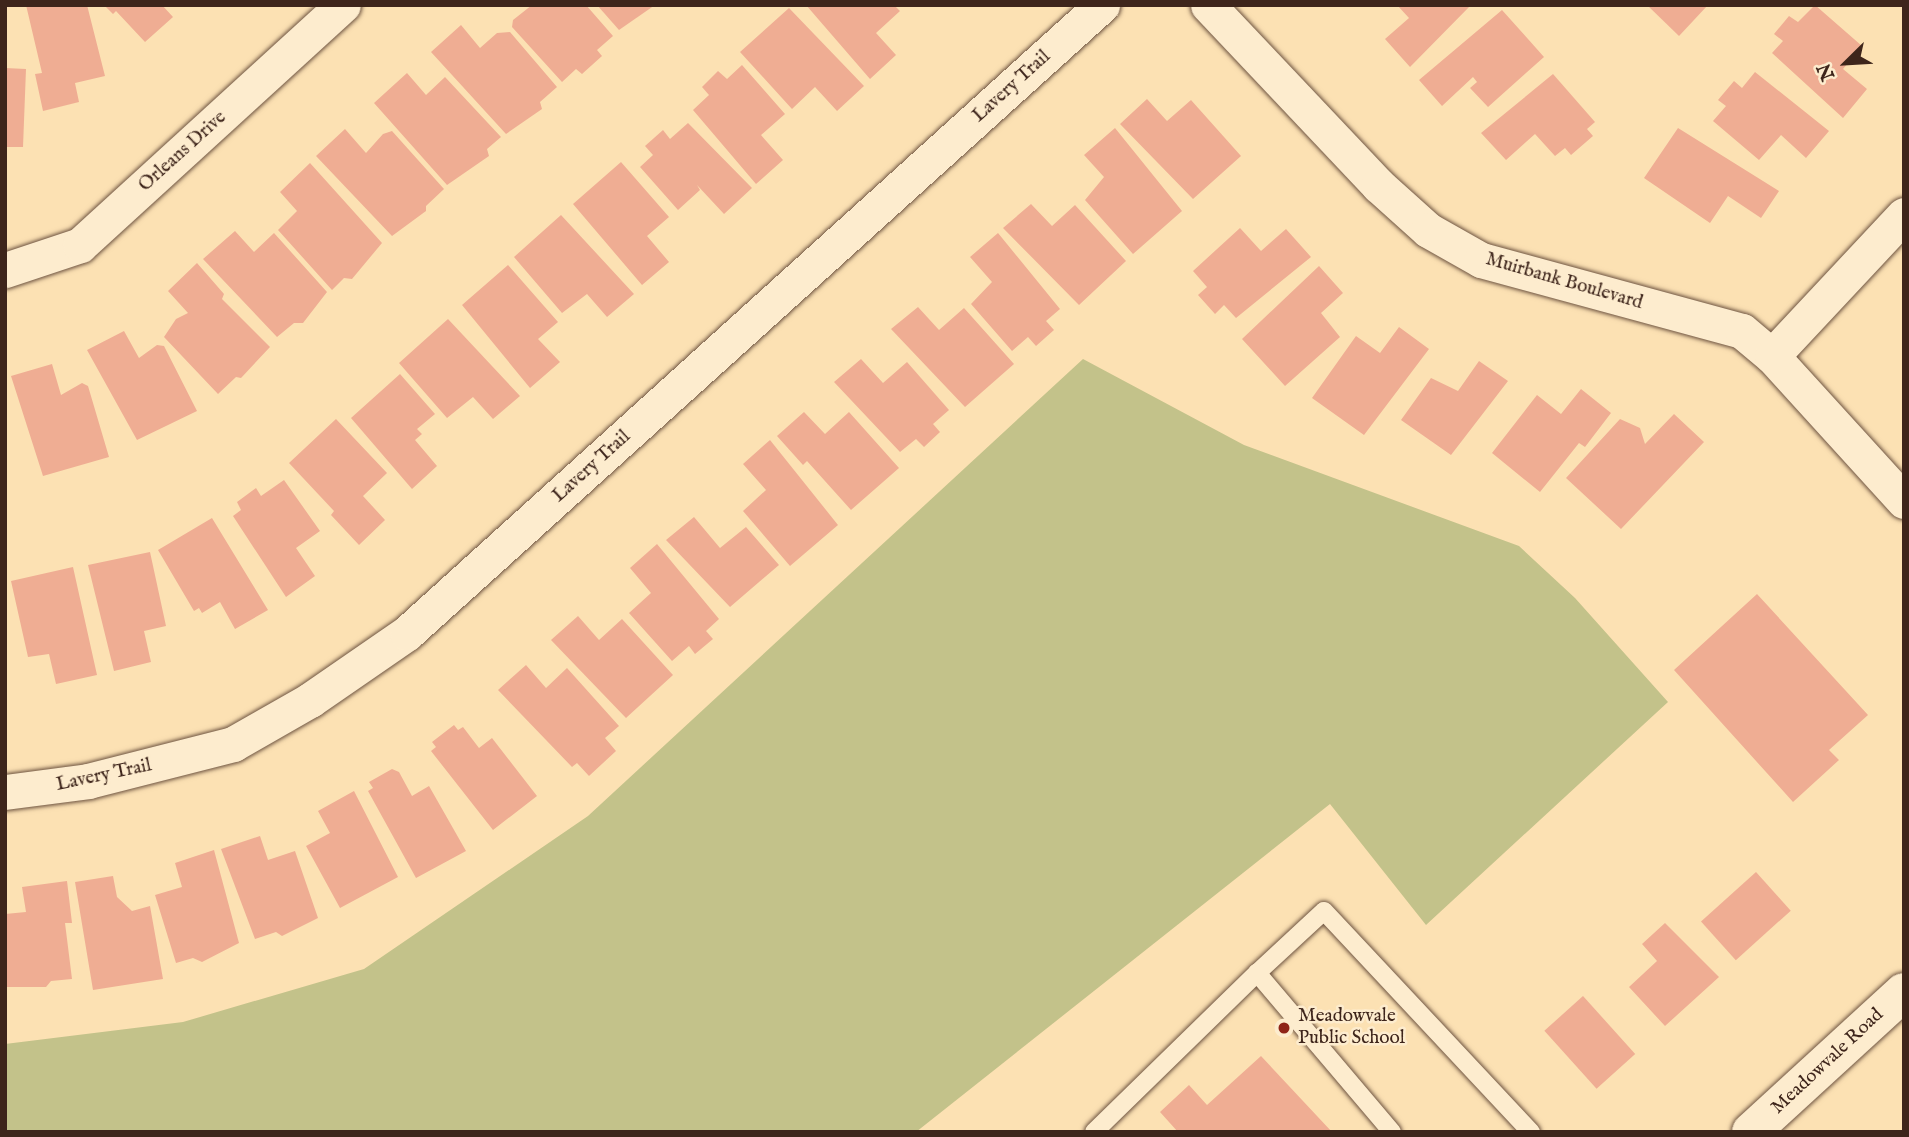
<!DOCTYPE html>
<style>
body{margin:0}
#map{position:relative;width:1909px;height:1137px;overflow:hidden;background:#fce1b3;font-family:"IM FELL English",serif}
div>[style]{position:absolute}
.green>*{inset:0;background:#c3c28a}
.building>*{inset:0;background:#efad93;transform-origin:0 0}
.roads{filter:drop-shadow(0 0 2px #6e5441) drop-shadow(0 0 2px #6e5441)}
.lane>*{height:18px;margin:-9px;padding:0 9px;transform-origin:9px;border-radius:9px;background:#fdecce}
.street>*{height:35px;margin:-17.5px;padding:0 17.5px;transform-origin:17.5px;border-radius:17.5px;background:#fdecce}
.secondary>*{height:38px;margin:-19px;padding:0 19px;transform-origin:19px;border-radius:19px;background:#fdecce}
.dots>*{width:19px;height:19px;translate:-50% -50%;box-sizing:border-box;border:4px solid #fdecce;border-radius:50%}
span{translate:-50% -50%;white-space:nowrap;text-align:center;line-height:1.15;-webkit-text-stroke:5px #fdecce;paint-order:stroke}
.street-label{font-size:19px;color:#3e251b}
.poi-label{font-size:19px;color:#3e251b}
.left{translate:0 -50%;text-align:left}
.frame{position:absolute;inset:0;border:7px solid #3e251b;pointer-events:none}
.north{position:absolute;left:1811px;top:28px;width:70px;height:70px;-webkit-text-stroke:5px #fdecce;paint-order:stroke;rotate:246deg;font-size:19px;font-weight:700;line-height:28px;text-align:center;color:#3e251b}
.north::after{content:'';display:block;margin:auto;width:24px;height:32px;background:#3e251b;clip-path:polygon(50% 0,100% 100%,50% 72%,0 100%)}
</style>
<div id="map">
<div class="green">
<i style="clip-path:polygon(1083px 359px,1244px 445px,1519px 546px,1575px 598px,1668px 702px,1426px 925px,1330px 804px,916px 1132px,5px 1132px,5px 1044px,183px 1022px,364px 969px,588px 816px)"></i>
</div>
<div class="building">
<i style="clip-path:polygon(26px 5px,87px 5px,105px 76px,75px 83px,79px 102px,43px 111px,35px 74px,42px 73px)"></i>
<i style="clip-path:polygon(104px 5px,162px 5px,173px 17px,145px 42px,116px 11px,113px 14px)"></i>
<i style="clip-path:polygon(532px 5px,586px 5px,613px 36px,597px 50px,602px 56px,582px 74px,576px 69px,562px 82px,512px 27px,513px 20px)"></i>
<i style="clip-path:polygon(597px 5px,655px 5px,619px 30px)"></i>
<i style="clip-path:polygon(806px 5px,894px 5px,900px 11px,876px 33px,896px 55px,870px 79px)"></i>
<i style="clip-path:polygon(1397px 5px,1471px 5px,1410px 67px,1385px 39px,1409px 18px)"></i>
<i style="clip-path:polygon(1647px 5px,1708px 5px,1679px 36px)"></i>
<i style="clip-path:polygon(1815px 5px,1862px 46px,1843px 69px,1867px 89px,1843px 118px,1772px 53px,1783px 41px,1774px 34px,1789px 16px,1798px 22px)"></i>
<i style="clip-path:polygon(789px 8px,864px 86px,837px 111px,815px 87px,792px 109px,740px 52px)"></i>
<i style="clip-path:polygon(1502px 10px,1544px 57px,1488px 107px,1470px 88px,1477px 82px,1473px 77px,1442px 106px,1419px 80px)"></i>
<i style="clip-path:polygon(461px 25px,480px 48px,497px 33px,510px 32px,557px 87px,540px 102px,542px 109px,506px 134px,431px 52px)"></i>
<i style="clip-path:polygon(742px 65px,785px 114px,761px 135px,783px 160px,756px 184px,693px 110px,709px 95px,702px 87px,718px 71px,727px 79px)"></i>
<i style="clip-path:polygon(5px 68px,26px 69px,23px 147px,5px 147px)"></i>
<i style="clip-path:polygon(1755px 72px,1829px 131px,1806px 158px,1781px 135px,1759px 160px,1713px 121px,1726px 106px,1718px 100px,1734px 81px,1742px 88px)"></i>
<i style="clip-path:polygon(407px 73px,426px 95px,445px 77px,501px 137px,487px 149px,489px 156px,447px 185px,374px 103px)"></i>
<i style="clip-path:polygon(1553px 74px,1595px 122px,1587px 129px,1593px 136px,1571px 155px,1565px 148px,1555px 156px,1535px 134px,1506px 160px,1481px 133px)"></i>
<i style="clip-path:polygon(1147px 99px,1167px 121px,1191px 100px,1241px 156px,1193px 199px,1120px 124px)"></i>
<i style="clip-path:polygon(688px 123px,752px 188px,724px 214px,697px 185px,700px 190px,678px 210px,640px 167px,653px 155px,645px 146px,663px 130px,670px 139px)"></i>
<i style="clip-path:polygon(1115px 128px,1182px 211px,1133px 254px,1085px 200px,1104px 177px,1084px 155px)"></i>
<i style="clip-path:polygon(1678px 128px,1779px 191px,1761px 218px,1728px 196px,1710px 223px,1644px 178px)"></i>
<i style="clip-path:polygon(345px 129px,366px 153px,383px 134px,392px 131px,444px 189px,426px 206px,426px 211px,392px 236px,316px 156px)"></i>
<i style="clip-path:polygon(621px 162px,669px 217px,647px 236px,669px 262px,642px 285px,573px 204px)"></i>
<i style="clip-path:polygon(310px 163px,382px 243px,352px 279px,344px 278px,332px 290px,278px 230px,297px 211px,280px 192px)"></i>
<i style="clip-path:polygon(1031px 204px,1052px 226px,1075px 205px,1126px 261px,1079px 305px,1003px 228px)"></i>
<i style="clip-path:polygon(561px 215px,634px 294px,607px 317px,587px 294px,562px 313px,514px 257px)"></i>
<i style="clip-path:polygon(1240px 228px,1261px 251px,1286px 229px,1311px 257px,1236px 318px,1224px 305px,1215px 314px,1198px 295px,1207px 287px,1193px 271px)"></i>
<i style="clip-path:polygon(235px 231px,254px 252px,274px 233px,327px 292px,303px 323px,294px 323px,277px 337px,203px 259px)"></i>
<i style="clip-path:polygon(998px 233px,1060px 309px,1046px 321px,1054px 330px,1036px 346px,1028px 337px,1012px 351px,971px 304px,992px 282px,970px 257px)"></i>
<i style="clip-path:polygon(197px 263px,224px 294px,222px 299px,270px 347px,241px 378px,236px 377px,218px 394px,164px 337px,176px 319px,188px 313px,168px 291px)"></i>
<i style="clip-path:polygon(508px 265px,558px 322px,538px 339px,560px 362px,530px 388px,462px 305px)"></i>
<i style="clip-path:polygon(1319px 266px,1343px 293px,1321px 313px,1340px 337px,1285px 386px,1242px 339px)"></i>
<i style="clip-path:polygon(918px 307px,939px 330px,964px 308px,1014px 364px,965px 407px,891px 329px)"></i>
<i style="clip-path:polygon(448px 319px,520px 396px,493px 419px,473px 397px,447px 418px,399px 363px)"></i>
<i style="clip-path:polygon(1399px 327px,1429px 349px,1364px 435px,1312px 398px,1356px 336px,1380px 353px)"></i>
<i style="clip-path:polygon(124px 331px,139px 358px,157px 345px,164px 346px,197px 411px,137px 440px,87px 350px)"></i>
<i style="clip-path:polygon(861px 359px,883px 383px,907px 362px,949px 410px,933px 424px,940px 432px,924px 447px,916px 439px,900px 452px,834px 382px)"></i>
<i style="clip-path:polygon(1479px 361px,1508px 381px,1451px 455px,1401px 420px,1431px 378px,1458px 391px)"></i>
<i style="clip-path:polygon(52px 364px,61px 395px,82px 383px,88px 386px,109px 457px,43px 476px,11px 376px)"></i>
<i style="clip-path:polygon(400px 374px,435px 414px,417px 429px,422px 434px,415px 440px,437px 466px,412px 489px,351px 418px)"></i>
<i style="clip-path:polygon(1581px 389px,1611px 413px,1585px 447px,1579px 443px,1540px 492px,1492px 453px,1537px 395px,1561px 414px)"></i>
<i style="clip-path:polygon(804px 412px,825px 434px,849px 412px,899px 468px,851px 510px,807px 461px,803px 465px,777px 436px)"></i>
<i style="clip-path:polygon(1674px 414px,1704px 442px,1621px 529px,1566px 478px,1620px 419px,1640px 428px,1645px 444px)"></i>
<i style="clip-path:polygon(336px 419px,387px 473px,363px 496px,385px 520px,359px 545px,331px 515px,334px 511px,289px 463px)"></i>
<i style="clip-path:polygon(770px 440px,838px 525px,790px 566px,743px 511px,766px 490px,743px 464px)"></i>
<i style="clip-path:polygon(284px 480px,320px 531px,296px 548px,315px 576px,286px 597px,233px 516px,241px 510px,237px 502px,256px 488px,261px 496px)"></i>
<i style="clip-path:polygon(694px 517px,720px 548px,746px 527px,779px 565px,730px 607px,666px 540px)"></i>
<i style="clip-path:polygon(212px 518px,268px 610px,235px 629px,220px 602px,202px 613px,199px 608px,194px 611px,158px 550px)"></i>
<i style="clip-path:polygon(657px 544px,719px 619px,706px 631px,713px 639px,695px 654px,689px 646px,672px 661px,629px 613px,651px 593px,630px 568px)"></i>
<i style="clip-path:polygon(150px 552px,166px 626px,144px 631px,151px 662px,114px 671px,88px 565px)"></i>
<i style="clip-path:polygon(73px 567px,97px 675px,56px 684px,49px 654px,28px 657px,11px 581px)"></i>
<i style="clip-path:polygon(1757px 594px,1868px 715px,1829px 750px,1839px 760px,1793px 802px,1674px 670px)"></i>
<i style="clip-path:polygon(578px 616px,599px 640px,622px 619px,673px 675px,626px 718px,551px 640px)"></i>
<i style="clip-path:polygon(526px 665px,546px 688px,567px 668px,619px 726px,605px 738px,616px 751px,589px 776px,577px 763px,572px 767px,498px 690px)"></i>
<i style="clip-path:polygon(454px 725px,458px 730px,463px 727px,479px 748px,492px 738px,537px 796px,493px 830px,431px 751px,436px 747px,432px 742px)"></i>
<i style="clip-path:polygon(392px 769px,399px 772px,412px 796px,429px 786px,466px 851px,416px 878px,368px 791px,373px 788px,369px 782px)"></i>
<i style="clip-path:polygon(354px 791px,398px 877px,340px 908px,306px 846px,330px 833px,318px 811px)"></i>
<i style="clip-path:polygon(260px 836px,268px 860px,295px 851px,318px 918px,282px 936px,276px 932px,255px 939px,221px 849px)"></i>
<i style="clip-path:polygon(214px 850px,239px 943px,202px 962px,193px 958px,176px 963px,155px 895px,182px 887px,175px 863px)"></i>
<i style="left:1756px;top:872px;width:52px;height:74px;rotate:48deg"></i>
<i style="clip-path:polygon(113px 876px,117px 897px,132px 911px,150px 906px,163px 979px,93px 990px,75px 882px)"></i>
<i style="clip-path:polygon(67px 881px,72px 923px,65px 923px,72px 979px,51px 981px,46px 987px,5px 987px,5px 914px,26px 912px,22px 887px)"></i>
<i style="clip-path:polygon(1665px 923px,1719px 977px,1665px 1026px,1629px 987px,1657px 961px,1642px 944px)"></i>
<i style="left:1583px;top:996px;width:78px;height:52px;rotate:48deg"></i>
<i style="clip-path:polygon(1261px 1056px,1332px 1132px,1178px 1132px,1160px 1112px,1189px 1085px,1207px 1105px)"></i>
</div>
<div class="roads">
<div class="lane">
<i style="left:1094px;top:1132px;width:228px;rotate:-44.3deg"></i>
<i style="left:1392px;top:1132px;width:209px;rotate:-130.3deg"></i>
<i style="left:1257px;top:973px;width:91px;rotate:-42.8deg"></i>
<i style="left:1324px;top:911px;width:303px;rotate:46.9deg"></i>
</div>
<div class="street">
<i style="left:1208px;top:5px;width:248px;rotate:46.6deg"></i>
<i style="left:1378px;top:185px;width:67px;rotate:42deg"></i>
<i style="left:1428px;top:230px;width:61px;rotate:29.5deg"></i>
<i style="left:1481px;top:260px;width:270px;rotate:15.2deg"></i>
<i style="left:1742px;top:331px;width:39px;rotate:40deg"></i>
<i style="left:1772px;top:356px;width:196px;rotate:47.7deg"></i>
<i style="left:5px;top:270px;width:79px;rotate:-18.4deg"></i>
<i style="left:80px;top:245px;width:356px;rotate:-42.4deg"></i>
<i style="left:1772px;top:356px;width:193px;rotate:-46.9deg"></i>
<i style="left:5px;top:792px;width:84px;rotate:-7.5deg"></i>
<i style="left:88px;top:781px;width:150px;rotate:-14.3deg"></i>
<i style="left:233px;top:744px;width:89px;rotate:-29.7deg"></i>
<i style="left:310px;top:700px;width:118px;rotate:-34.6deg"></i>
<i style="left:407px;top:633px;width:937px;rotate:-42.1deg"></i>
</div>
<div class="secondary">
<i style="left:1751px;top:1132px;width:207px;rotate:-42.5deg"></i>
</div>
</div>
<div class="dots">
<i style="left:1284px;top:1028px;background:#8f2418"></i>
</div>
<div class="street-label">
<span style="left:1012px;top:87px;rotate:-42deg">Lavery Trail</span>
<span style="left:183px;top:152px;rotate:-42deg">Orleans Drive</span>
<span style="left:1564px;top:282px;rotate:16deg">Muirbank Boulevard</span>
<span style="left:592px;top:467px;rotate:-42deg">Lavery Trail</span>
<span style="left:104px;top:776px;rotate:-12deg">Lavery Trail</span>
<span style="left:1828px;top:1062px;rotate:-43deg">Meadowvale Road</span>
</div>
<div class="poi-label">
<span class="left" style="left:1298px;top:1028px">Meadowvale<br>Public School</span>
</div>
<div class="frame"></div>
<div class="north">N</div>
</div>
